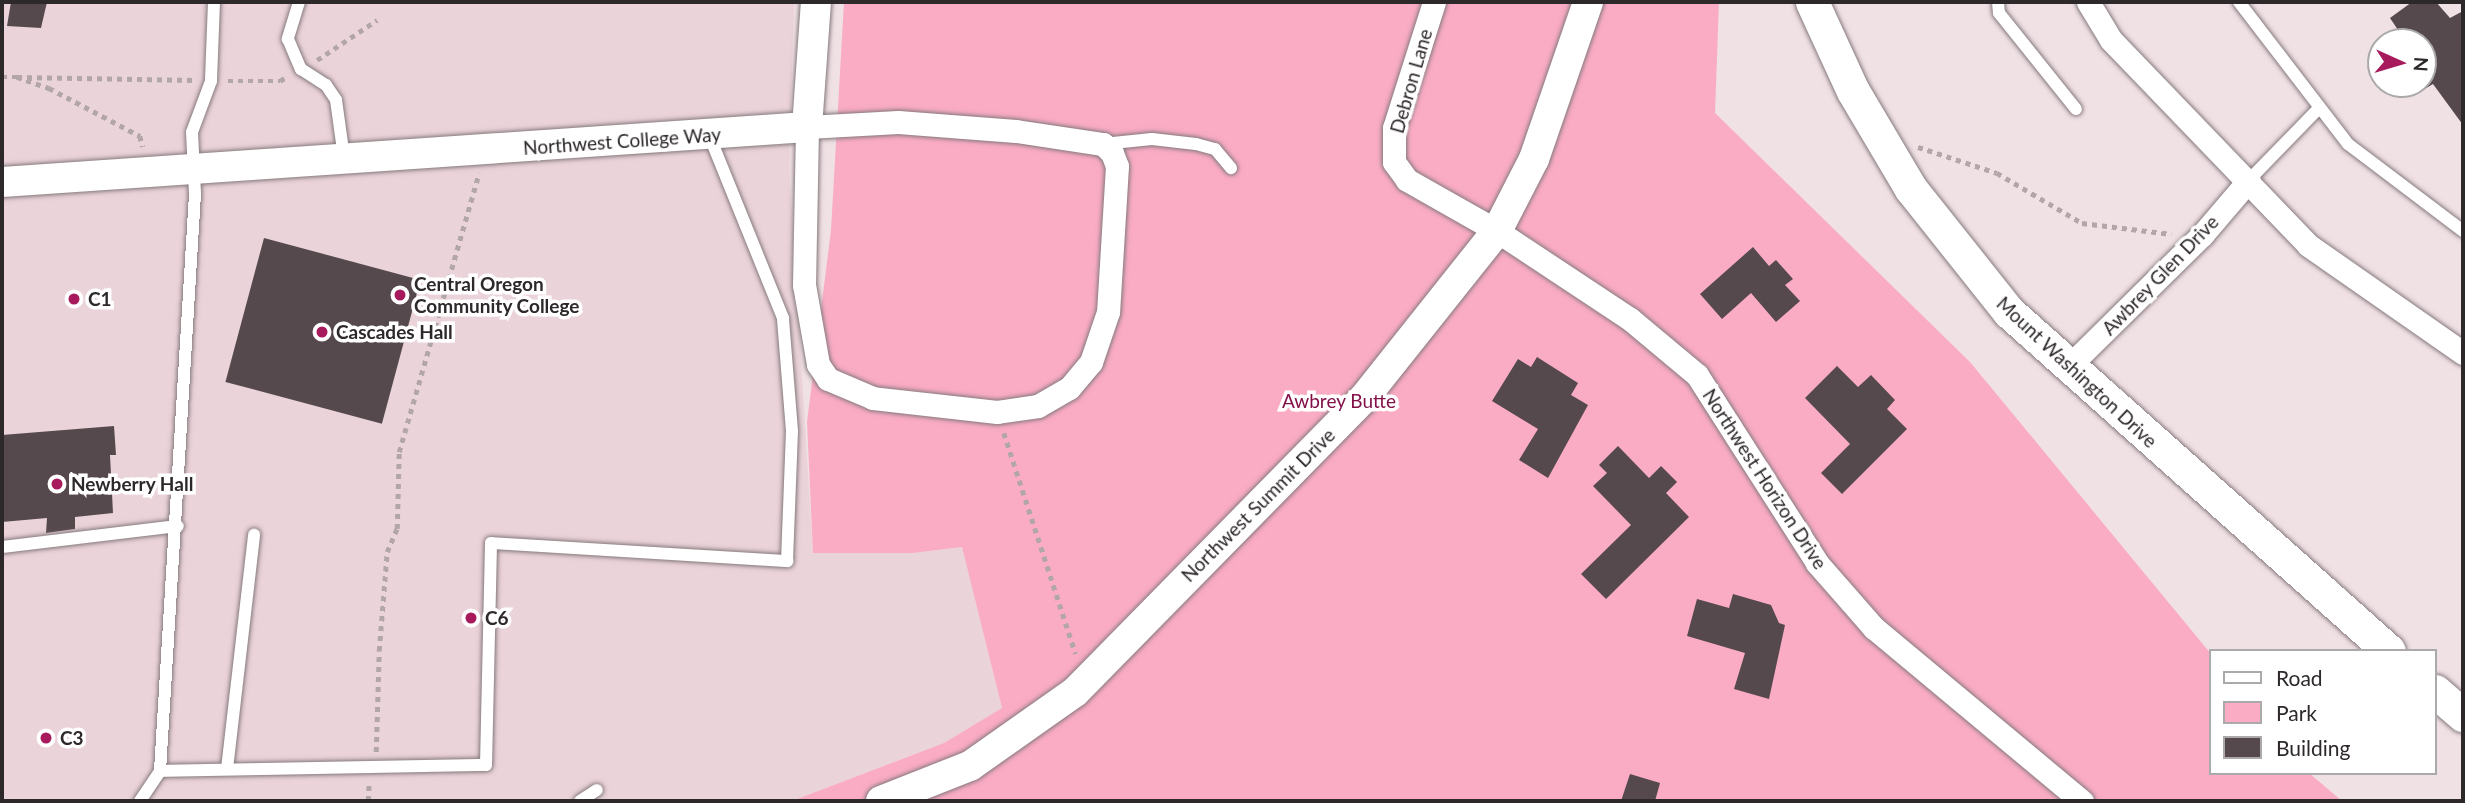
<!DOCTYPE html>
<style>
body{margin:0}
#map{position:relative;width:2465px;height:803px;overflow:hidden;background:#f0e1e5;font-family:Lato,sans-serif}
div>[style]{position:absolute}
.built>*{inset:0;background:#ead3d9}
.green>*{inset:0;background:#faacc5}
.building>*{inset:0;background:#55494d;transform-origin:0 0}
.path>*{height:4.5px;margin-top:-2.25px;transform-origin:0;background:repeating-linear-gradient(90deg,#b2a6a9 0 5px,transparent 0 10px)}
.roads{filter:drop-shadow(0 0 2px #867a7d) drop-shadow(0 0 2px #867a7d)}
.service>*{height:12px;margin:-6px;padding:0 6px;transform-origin:6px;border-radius:6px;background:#fff}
.minor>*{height:23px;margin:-11.5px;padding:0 11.5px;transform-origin:11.5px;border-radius:11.5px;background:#fff}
.tertiary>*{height:30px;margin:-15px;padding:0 15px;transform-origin:15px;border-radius:15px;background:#fff}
.secondary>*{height:33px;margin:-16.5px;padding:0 16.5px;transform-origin:16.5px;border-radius:16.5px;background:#fff}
.dots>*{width:19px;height:19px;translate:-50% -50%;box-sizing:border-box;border:4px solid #fff;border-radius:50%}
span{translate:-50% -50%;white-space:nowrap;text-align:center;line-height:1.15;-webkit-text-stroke:7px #fff;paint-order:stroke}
.street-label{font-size:19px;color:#2d2829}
.poi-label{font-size:19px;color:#2d2829;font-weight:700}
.left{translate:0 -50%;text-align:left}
.park-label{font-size:19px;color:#831148}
.frame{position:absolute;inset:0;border:4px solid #2d2829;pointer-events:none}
.legend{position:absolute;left:2209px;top:649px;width:228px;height:126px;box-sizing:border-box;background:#fff;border:2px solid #aba9a9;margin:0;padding:9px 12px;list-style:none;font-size:21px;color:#2d2829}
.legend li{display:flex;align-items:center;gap:14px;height:35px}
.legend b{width:35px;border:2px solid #aba9a9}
.north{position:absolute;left:2367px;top:28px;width:70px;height:70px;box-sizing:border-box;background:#fff;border:2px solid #aba9a9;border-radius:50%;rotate:94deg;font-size:19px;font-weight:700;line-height:28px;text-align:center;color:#2d2829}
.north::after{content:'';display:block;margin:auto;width:24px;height:32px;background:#a71b5d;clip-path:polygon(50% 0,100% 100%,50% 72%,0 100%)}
</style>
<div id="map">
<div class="built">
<i style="clip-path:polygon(2px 2px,794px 2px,789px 168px,813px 553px,913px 553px,962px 547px,1002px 708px,944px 743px,792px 801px,2px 801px)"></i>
</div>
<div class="green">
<i style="clip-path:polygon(844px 2px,1719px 2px,1715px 113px,1970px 362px,2211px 654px,2211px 773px,2309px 773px,2342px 801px,792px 801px,944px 743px,1002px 708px,962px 547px,913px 553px,813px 553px,807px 422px,831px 230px)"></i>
</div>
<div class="building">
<i style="clip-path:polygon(11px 2px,47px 2px,41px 28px,7px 26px)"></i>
<i style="clip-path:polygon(2412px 2px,2436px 2px,2450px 18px,2463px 11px,2463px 125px,2433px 84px,2423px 90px,2423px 42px,2406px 42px,2390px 18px)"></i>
<i style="left:264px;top:238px;width:162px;height:149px;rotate:15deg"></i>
<i style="clip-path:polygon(1753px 247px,1769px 266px,1776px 260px,1793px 279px,1785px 285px,1800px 301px,1776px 322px,1751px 293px,1722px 319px,1700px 294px)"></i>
<i style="clip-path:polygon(1537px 357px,1578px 383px,1571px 395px,1588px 405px,1548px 478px,1519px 460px,1538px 429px,1492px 401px,1518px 359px,1531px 367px)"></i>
<i style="clip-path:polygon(1837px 366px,1858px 387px,1871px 375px,1895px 400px,1887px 409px,1907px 429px,1842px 494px,1821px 473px,1850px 444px,1805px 398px)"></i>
<i style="clip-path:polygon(114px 426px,116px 455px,110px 455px,113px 513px,75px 517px,75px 529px,46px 533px,47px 518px,2px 522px,2px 435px)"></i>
<i style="clip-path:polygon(1618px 446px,1649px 478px,1661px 466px,1677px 482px,1666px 493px,1689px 517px,1606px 599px,1581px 574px,1631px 525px,1593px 486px,1607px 473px,1599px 465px)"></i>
<i style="clip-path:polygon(1733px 594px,1771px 605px,1779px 623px,1785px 625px,1769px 699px,1734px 689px,1745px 653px,1687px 636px,1697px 599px,1729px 608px)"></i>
<i style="clip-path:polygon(1630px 774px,1660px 783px,1655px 801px,1621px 801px)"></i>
</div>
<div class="path">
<i style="left:317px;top:60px;width:72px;rotate:-33.7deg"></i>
<i style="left:2px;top:77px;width:15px"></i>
<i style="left:17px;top:77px;width:34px;rotate:19deg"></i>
<i style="left:49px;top:88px;width:103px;rotate:27.8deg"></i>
<i style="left:140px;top:136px;width:11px;rotate:75deg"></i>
<i style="left:17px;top:77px;width:178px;rotate:1deg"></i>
<i style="left:228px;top:81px;width:52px"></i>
<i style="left:280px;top:81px;width:9px;rotate:-32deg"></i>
<i style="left:1918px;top:147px;width:83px;rotate:18.2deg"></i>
<i style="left:1997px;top:173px;width:99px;rotate:30.5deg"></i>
<i style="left:2082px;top:223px;width:90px;rotate:7deg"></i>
<i style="left:1004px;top:433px;width:232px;rotate:72deg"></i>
<i style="left:376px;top:752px;width:101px;rotate:-88.3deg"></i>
<i style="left:379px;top:651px;width:99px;rotate:-85.4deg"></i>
<i style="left:387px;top:552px;width:25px;rotate:-67deg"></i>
<i style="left:397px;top:529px;width:77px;rotate:-88.5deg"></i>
<i style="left:399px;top:452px;width:290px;rotate:-74deg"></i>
<i style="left:368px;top:801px;width:20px;rotate:-87deg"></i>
</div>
<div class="roads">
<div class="service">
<i style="left:214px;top:2px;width:79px;rotate:92.2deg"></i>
<i style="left:211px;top:81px;width:54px;rotate:110.4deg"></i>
<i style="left:192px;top:132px;width:62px;rotate:87.2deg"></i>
<i style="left:195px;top:194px;width:578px;rotate:93.47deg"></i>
<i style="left:160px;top:771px;width:326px;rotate:-1.1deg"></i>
<i style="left:486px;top:765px;width:222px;rotate:-88.7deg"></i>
<i style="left:491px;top:543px;width:297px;rotate:3.5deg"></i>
<i style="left:787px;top:561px;width:130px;rotate:-87.8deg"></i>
<i style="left:792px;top:431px;width:113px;rotate:-94.6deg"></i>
<i style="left:783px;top:318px;width:197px;rotate:-112deg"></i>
<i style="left:299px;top:2px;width:39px;rotate:107deg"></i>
<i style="left:288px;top:39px;width:33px;rotate:67deg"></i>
<i style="left:301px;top:69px;width:30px;rotate:33deg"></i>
<i style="left:326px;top:85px;width:18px;rotate:56deg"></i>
<i style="left:336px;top:100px;width:59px;rotate:82.1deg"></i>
<i style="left:1998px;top:2px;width:11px;rotate:85deg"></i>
<i style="left:1999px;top:13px;width:123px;rotate:51.3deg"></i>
<i style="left:2239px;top:2px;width:179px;rotate:52.5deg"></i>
<i style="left:2348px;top:144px;width:144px;rotate:37.1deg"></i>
<i style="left:1103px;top:144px;width:49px;rotate:-5.8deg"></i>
<i style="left:1152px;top:139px;width:44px;rotate:6.5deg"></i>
<i style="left:1196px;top:144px;width:20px;rotate:15deg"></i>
<i style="left:1215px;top:149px;width:25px;rotate:50deg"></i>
<i style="left:2249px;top:180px;width:100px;rotate:-45.8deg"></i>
<i style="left:2px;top:547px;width:177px;rotate:-6.8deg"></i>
<i style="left:227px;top:769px;width:236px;rotate:-83.4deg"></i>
<i style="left:140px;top:801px;width:36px;rotate:-56deg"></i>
<i style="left:580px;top:801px;width:20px;rotate:-33deg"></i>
</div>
<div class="minor">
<i style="left:1434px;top:2px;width:132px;rotate:107.6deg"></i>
<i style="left:1394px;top:128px;width:34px;rotate:90deg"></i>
<i style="left:1394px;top:162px;width:22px;rotate:54deg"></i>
<i style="left:1407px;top:180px;width:103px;rotate:29.5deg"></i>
<i style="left:1497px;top:231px;width:159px;rotate:33.5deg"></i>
<i style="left:1630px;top:319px;width:87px;rotate:39.9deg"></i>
<i style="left:1697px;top:375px;width:223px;rotate:57.4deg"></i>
<i style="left:1817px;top:563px;width:86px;rotate:48.8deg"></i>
<i style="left:1874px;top:628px;width:271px;rotate:39.8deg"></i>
<i style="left:2088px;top:2px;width:44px;rotate:58.8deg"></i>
<i style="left:2111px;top:40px;width:284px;rotate:46.1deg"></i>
<i style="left:2308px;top:245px;width:189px;rotate:34.9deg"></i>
<i style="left:898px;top:122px;width:118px;rotate:4.4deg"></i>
<i style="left:1016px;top:131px;width:88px;rotate:8.5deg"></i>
<i style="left:1103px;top:144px;width:13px;rotate:45deg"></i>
<i style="left:1112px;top:153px;width:14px;rotate:69deg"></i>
<i style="left:1117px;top:166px;width:146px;rotate:93.5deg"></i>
<i style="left:1108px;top:312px;width:53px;rotate:108.8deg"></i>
<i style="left:1091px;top:362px;width:34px;rotate:130deg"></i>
<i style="left:1069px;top:388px;width:36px;rotate:150deg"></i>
<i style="left:1038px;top:406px;width:41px;rotate:171.7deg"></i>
<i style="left:997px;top:412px;width:125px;rotate:-173.6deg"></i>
<i style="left:873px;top:398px;width:49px;rotate:-157.1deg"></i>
<i style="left:828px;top:379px;width:18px;rotate:-124deg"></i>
<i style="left:818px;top:364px;width:80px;rotate:-100deg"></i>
<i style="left:804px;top:285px;width:158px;rotate:-88.9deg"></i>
<i style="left:807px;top:127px;width:91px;rotate:-3.1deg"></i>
<i style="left:2067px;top:368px;width:190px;rotate:-44.6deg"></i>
<i style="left:2202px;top:235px;width:72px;rotate:-49.5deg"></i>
</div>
<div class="tertiary">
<i style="left:2px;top:182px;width:807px;rotate:-3.91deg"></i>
<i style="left:807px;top:127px;width:125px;rotate:-85.9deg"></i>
<i style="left:881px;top:801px;width:96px;rotate:-21.5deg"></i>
<i style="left:970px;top:766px;width:128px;rotate:-35.2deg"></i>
<i style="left:1075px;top:692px;width:412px;rotate:-45.5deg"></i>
<i style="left:1364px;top:398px;width:213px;rotate:-51.5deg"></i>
<i style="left:1497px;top:231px;width:81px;rotate:-62.8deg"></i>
<i style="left:1534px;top:159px;width:166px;rotate:-71deg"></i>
</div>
<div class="secondary">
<i style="left:1812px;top:2px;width:98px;rotate:65.3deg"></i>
<i style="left:1853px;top:91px;width:114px;rotate:59.4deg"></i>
<i style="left:1911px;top:189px;width:157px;rotate:51.5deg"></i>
<i style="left:2009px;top:312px;width:509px;rotate:41.74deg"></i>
<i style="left:2435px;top:691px;width:37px;rotate:41deg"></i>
</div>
</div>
<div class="dots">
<i style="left:400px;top:295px;background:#a71b5d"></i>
<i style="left:74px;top:299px;background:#a71b5d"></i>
<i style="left:322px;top:332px;background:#a71b5d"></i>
<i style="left:57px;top:484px;background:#a71b5d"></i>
<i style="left:471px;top:618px;background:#a71b5d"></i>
<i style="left:46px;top:738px;background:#a71b5d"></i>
</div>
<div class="street-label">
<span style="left:1411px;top:81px;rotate:-74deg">Debron Lane</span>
<span style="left:622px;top:141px;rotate:-4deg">Northwest College Way</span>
<span style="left:2160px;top:275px;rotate:-46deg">Awbrey Glen Drive</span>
<span style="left:2077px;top:372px;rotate:43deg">Mount Washington Drive</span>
<span style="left:1765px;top:479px;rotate:57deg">Northwest Horizon Drive</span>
<span style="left:1258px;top:505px;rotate:-45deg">Northwest Summit Drive</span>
</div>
<div class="poi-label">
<span class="left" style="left:414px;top:295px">Central Oregon<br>Community College</span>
<span class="left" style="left:88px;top:299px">C1</span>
<span class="left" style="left:336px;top:332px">Cascades Hall</span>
<span class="left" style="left:71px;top:484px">Newberry Hall</span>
<span class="left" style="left:485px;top:618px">C6</span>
<span class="left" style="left:60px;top:738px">C3</span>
</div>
<div class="park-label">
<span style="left:1339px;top:401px">Awbrey Butte</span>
</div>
<div class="frame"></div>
<ul class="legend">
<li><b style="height:9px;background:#fff"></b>Road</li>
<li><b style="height:19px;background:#faacc5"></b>Park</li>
<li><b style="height:19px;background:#55494d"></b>Building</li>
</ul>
<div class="north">N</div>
</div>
